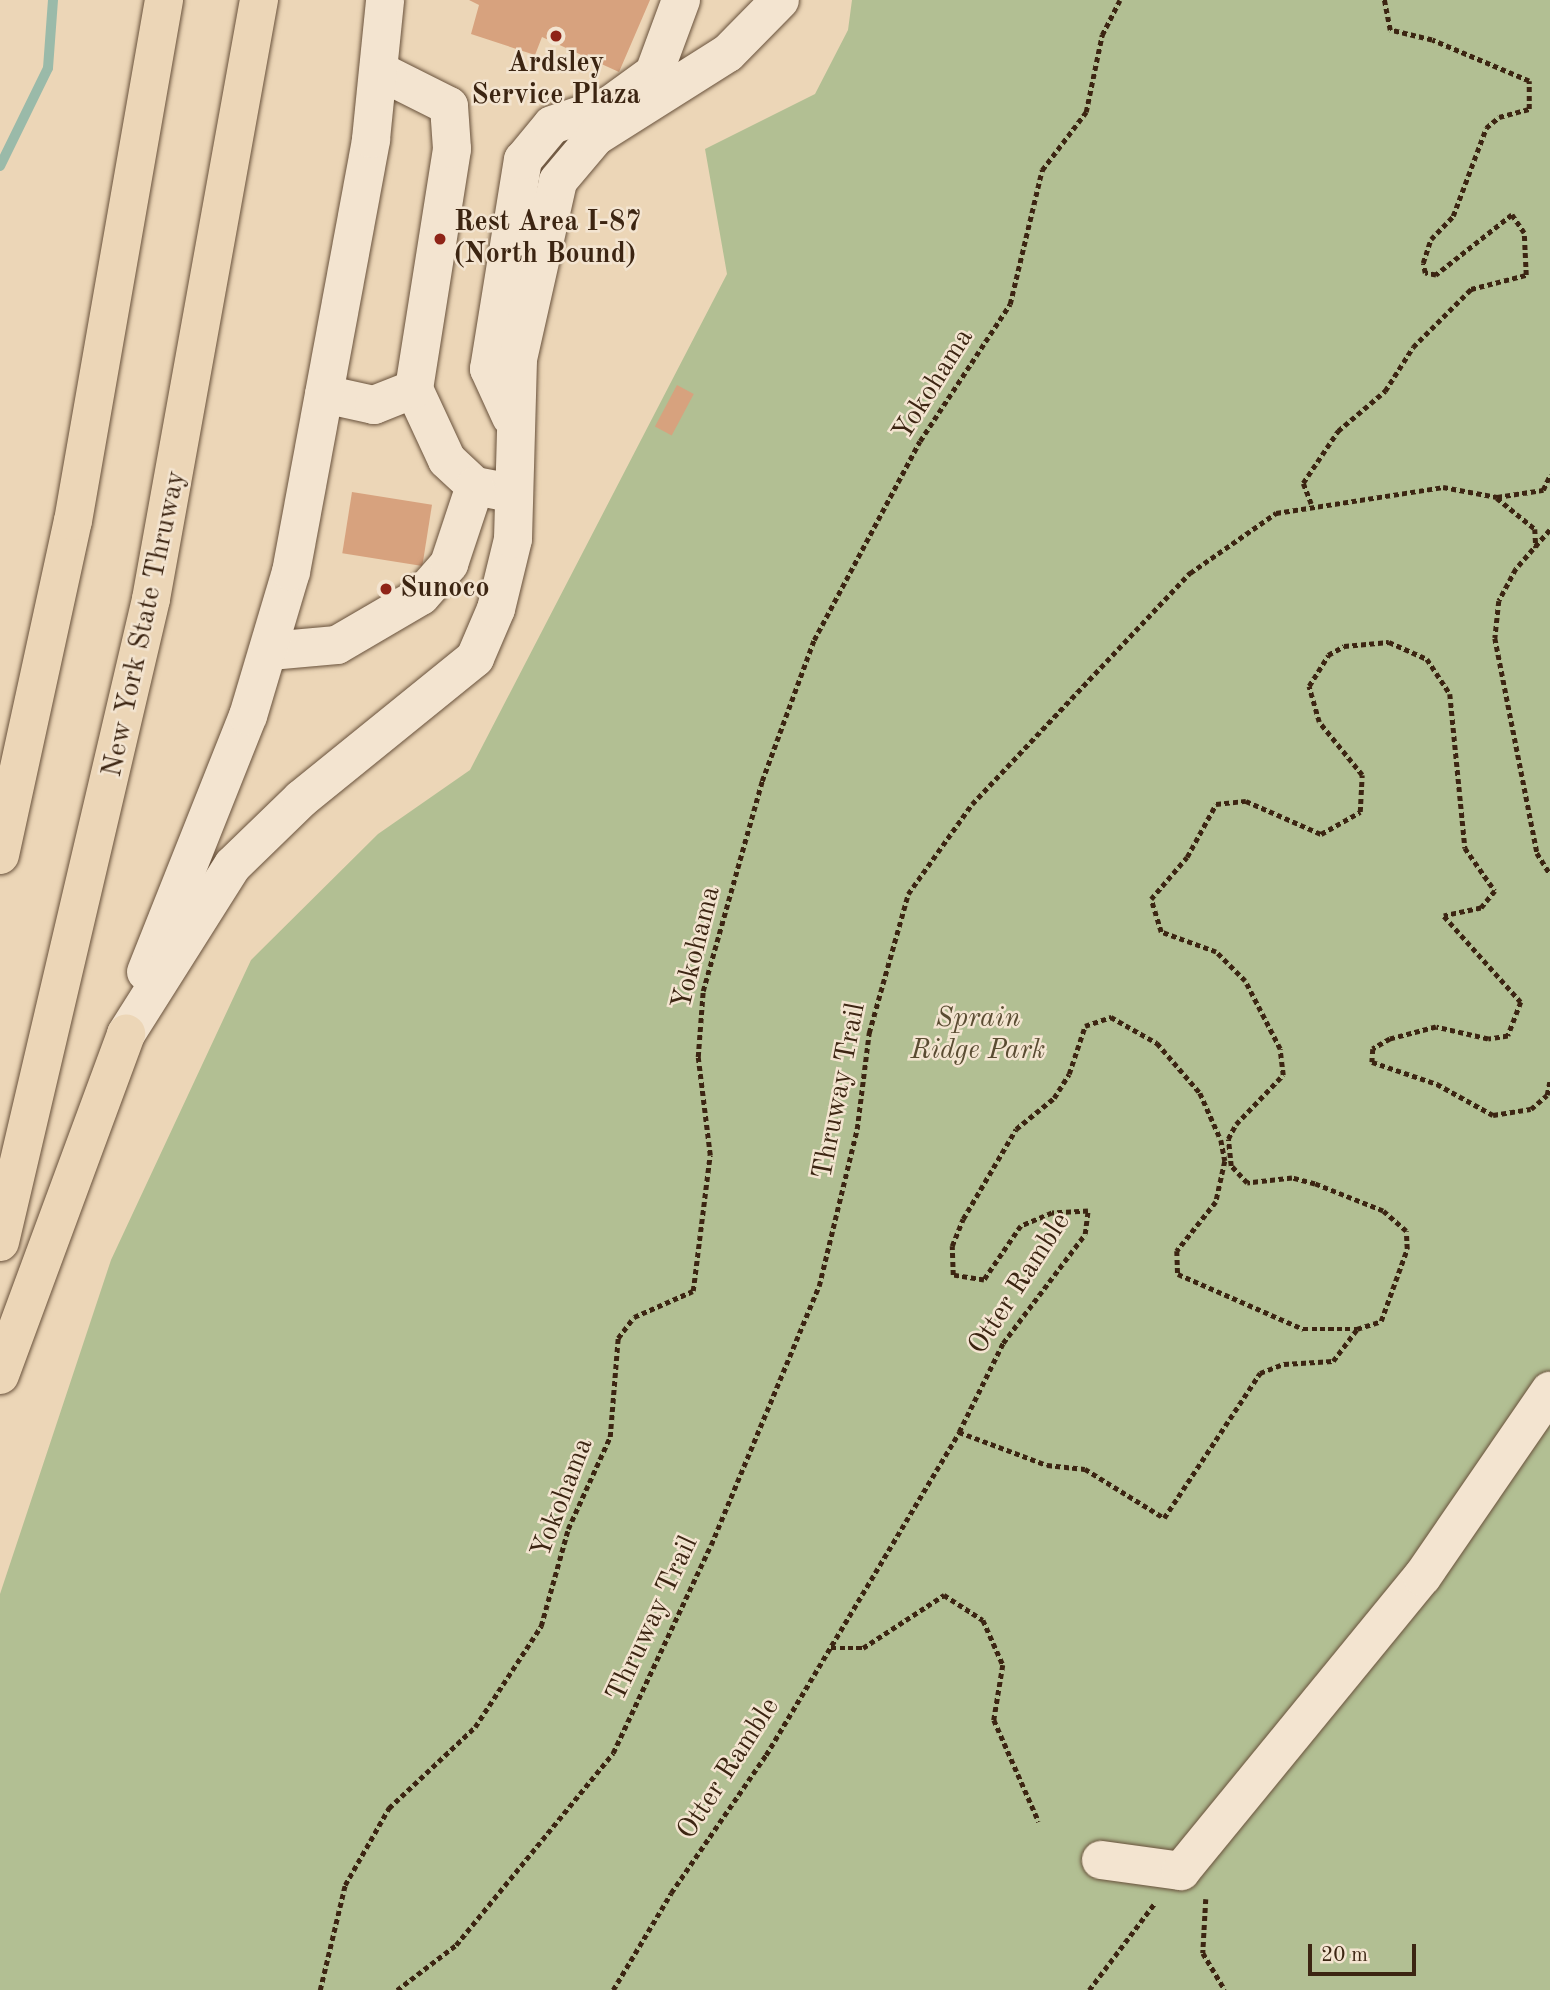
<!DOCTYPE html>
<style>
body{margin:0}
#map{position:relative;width:1550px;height:1990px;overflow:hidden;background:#ecd6b7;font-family:"Old Standard TT",serif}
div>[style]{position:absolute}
.green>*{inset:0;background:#b2bf93}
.stream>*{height:10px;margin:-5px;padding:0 5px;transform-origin:5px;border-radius:5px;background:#9abaa9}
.building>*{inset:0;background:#d7a27e;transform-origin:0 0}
.path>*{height:4.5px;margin-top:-2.25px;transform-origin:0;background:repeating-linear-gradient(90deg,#3c2512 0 5px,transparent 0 8.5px)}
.roads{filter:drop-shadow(0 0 2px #68513b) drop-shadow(0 0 2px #68513b)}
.minor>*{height:38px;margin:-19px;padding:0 19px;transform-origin:19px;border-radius:19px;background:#f3e4d0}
.highway>*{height:38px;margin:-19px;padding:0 19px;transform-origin:19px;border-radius:19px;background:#ecd6b7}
.dots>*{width:19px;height:19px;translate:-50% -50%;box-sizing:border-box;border:4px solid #f3e4d0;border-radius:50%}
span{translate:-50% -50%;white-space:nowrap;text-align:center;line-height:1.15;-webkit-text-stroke:5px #f3e4d0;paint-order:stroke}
.poi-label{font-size:28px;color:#3c2512;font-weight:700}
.left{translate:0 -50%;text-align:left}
.street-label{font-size:28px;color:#3c2512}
.park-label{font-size:28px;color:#5a4c32;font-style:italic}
.scale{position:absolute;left:1308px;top:1944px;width:108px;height:32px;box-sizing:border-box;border:4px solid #3c2512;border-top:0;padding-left:9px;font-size:21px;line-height:24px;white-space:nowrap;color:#3c2512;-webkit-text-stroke:5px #f3e4d0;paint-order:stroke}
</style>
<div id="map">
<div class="green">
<i style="clip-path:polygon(852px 0,1550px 0,1550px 1990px,0 1990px,0 1594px,111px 1260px,251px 960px,378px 834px,470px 770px,727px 274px,705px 149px,815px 94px,848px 30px)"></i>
</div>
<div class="stream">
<i style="left:0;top:166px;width:109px;rotate:-63.9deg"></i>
<i style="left:48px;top:68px;width:68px;rotate:-85.8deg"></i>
</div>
<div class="building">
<i style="clip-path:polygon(469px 0,650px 0,619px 72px,542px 37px,535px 55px,471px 34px,479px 5px)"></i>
<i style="left:677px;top:385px;width:19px;height:47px;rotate:28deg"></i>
<i style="left:352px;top:492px;width:81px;height:62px;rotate:9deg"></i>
</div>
<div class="path">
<i style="left:1497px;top:498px;width:49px;rotate:39.2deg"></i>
<i style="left:1535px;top:529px;width:19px;rotate:87deg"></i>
<i style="left:1311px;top:504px;width:22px;rotate:-111deg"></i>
<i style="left:1303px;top:483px;width:63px;rotate:-56.1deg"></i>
<i style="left:1338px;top:431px;width:62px;rotate:-40.4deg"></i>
<i style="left:1385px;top:391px;width:52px;rotate:-57.5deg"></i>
<i style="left:1413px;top:347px;width:82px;rotate:-45deg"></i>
<i style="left:1471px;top:289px;width:57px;rotate:-14.3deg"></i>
<i style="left:1526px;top:275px;width:42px;rotate:-92.7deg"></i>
<i style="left:1524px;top:233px;width:22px;rotate:-124deg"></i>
<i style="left:1512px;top:215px;width:97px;rotate:141.7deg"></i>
<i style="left:1436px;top:275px;width:11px;rotate:-170deg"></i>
<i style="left:1425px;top:273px;width:10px;rotate:-101deg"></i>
<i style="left:1423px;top:263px;width:25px;rotate:-72deg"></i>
<i style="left:1431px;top:239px;width:32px;rotate:-46deg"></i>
<i style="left:1453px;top:216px;width:94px;rotate:-69.4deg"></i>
<i style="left:1486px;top:128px;width:17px;rotate:-40deg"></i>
<i style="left:1499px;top:117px;width:31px;rotate:-15deg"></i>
<i style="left:1529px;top:109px;width:28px;rotate:-90deg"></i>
<i style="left:1529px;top:81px;width:105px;rotate:-157.1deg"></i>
<i style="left:1432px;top:40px;width:43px;rotate:-166.6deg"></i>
<i style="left:1390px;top:30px;width:31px;rotate:-101deg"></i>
<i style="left:1550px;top:530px;width:52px;rotate:131.1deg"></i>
<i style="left:1516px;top:569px;width:36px;rotate:118deg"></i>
<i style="left:1499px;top:601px;width:37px;rotate:96deg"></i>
<i style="left:1495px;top:638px;width:219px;rotate:78.9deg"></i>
<i style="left:1537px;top:853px;width:25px;rotate:58deg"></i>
<i style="left:959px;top:1432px;width:94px;rotate:20.6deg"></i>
<i style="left:1047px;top:1465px;width:38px;rotate:6deg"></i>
<i style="left:1085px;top:1469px;width:93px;rotate:31.8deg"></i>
<i style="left:1164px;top:1518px;width:174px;rotate:-56.5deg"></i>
<i style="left:1260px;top:1373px;width:26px;rotate:-21deg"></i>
<i style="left:1284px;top:1364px;width:49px;rotate:-3.5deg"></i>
<i style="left:1333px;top:1361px;width:40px;rotate:-53deg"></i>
<i style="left:831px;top:1648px;width:32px"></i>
<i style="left:863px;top:1648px;width:97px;rotate:-33.2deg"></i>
<i style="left:944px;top:1595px;width:46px;rotate:32.7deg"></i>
<i style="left:983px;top:1620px;width:49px;rotate:66deg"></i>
<i style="left:1003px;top:1665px;width:56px;rotate:99.3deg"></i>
<i style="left:994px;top:1720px;width:111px;rotate:66.2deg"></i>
<i style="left:1206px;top:1899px;width:54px;rotate:93.2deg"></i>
<i style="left:1203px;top:1953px;width:43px;rotate:59.3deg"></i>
<i style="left:320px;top:1990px;width:108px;rotate:-76.6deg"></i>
<i style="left:345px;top:1885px;width:89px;rotate:-60.3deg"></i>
<i style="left:389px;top:1808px;width:118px;rotate:-43.3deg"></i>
<i style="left:475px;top:1727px;width:121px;rotate:-56.8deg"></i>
<i style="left:541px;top:1626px;width:101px;rotate:-74.4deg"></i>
<i style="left:568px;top:1529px;width:101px;rotate:-65.5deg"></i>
<i style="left:610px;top:1437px;width:99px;rotate:-85.4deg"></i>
<i style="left:618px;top:1338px;width:26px;rotate:-53deg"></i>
<i style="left:634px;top:1317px;width:64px;rotate:-23.8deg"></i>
<i style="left:693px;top:1291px;width:137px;rotate:-82.9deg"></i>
<i style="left:710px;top:1155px;width:99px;rotate:-97deg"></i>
<i style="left:698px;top:1057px;width:66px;rotate:-85.7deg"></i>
<i style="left:703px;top:991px;width:218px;rotate:-74.3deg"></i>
<i style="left:762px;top:781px;width:150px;rotate:-69.8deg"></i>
<i style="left:814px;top:640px;width:225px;rotate:-62deg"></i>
<i style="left:920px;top:441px;width:164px;rotate:-56.7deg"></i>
<i style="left:1010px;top:304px;width:138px;rotate:-76.6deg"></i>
<i style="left:1042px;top:170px;width:73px;rotate:-52.8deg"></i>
<i style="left:1086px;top:112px;width:79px;rotate:-78.3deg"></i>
<i style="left:1102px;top:35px;width:39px;rotate:-63deg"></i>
<i style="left:397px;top:1990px;width:74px;rotate:-37.3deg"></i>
<i style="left:456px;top:1945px;width:248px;rotate:-50.7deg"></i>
<i style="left:613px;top:1753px;width:230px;rotate:-64.8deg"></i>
<i style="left:711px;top:1545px;width:281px;rotate:-67.4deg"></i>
<i style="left:819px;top:1286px;width:162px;rotate:-76.4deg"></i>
<i style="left:857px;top:1129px;width:97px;rotate:-82.9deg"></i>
<i style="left:869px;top:1033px;width:144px;rotate:-74.3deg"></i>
<i style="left:908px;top:894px;width:110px;rotate:-54.6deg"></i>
<i style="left:972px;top:804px;width:318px;rotate:-46.7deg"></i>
<i style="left:1190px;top:573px;width:105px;rotate:-34.9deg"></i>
<i style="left:1276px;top:513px;width:169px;rotate:-8.8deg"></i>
<i style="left:1443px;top:487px;width:55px;rotate:10.5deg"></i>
<i style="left:1497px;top:497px;width:47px;rotate:-8.7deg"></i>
<i style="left:1543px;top:490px;width:17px;rotate:-65deg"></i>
<i style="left:613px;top:1990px;width:113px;rotate:-59.1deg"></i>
<i style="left:671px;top:1893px;width:168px;rotate:-55.5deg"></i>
<i style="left:766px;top:1755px;width:376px;rotate:-59.1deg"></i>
<i style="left:959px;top:1432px;width:99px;rotate:-63.7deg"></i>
<i style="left:1003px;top:1343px;width:136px;rotate:-53deg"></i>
<i style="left:1085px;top:1234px;width:23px;rotate:-83deg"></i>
<i style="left:1088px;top:1211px;width:36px;rotate:177deg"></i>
<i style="left:1052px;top:1213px;width:34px;rotate:157deg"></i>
<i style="left:1021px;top:1226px;width:65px;rotate:124.4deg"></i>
<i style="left:984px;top:1280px;width:31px;rotate:-171deg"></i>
<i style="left:953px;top:1275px;width:29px;rotate:-92deg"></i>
<i style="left:952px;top:1246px;width:29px;rotate:-68deg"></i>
<i style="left:963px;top:1219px;width:104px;rotate:-59.5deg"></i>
<i style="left:1016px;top:1129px;width:49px;rotate:-39.2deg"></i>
<i style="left:1054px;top:1098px;width:28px;rotate:-58deg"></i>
<i style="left:1069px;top:1074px;width:51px;rotate:-71.6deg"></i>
<i style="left:1085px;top:1026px;width:28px;rotate:-19deg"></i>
<i style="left:1111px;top:1017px;width:53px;rotate:29.5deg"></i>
<i style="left:1157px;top:1043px;width:66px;rotate:49.3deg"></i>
<i style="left:1200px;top:1093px;width:51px;rotate:65.9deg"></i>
<i style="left:1221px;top:1140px;width:21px;rotate:79deg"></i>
<i style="left:1225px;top:1161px;width:42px;rotate:102.4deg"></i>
<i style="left:1216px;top:1202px;width:63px;rotate:128.5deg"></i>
<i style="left:1177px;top:1251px;width:23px;rotate:88deg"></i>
<i style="left:1178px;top:1274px;width:137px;rotate:23.7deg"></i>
<i style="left:1303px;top:1329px;width:54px"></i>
<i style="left:1357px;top:1329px;width:25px;rotate:-18deg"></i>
<i style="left:1381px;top:1321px;width:77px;rotate:-70.1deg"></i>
<i style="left:1407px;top:1249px;width:18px;rotate:-93deg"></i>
<i style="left:1406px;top:1231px;width:30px;rotate:-139deg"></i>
<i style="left:1383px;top:1211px;width:73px;rotate:-158.3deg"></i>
<i style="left:1315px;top:1184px;width:24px;rotate:-165deg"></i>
<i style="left:1292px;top:1178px;width:45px;rotate:173.7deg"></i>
<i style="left:1247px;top:1183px;width:23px;rotate:-133deg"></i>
<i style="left:1231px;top:1166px;width:27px;rotate:-96deg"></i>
<i style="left:1228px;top:1139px;width:17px;rotate:-62deg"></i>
<i style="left:1236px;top:1124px;width:68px;rotate:-46.2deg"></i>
<i style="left:1283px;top:1075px;width:26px;rotate:-97deg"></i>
<i style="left:1280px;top:1049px;width:76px;rotate:-117.2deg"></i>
<i style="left:1245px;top:981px;width:41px;rotate:-135deg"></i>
<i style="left:1216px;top:952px;width:59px;rotate:-160deg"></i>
<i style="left:1161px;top:932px;width:34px;rotate:-107deg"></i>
<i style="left:1151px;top:899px;width:55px;rotate:-49.4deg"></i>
<i style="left:1187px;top:857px;width:60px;rotate:-61.3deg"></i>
<i style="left:1216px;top:804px;width:30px;rotate:-6deg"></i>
<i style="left:1246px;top:801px;width:82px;rotate:23.7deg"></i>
<i style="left:1321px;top:834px;width:45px;rotate:-29.4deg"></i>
<i style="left:1360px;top:812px;width:37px;rotate:-87deg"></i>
<i style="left:1362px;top:775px;width:68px;rotate:-129.1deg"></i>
<i style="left:1319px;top:722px;width:37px;rotate:-106deg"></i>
<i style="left:1309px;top:686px;width:36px;rotate:-58deg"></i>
<i style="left:1328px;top:655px;width:18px;rotate:-29deg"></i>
<i style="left:1344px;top:646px;width:45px;rotate:-5.1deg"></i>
<i style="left:1389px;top:642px;width:42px;rotate:24.1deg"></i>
<i style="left:1427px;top:659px;width:42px;rotate:56.7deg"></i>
<i style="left:1450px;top:694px;width:155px;rotate:84.4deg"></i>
<i style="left:1465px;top:848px;width:52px;rotate:55.1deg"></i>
<i style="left:1495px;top:891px;width:22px;rotate:129deg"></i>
<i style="left:1481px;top:908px;width:38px;rotate:168deg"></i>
<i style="left:1444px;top:916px;width:115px;rotate:48.2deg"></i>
<i style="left:1521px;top:1002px;width:36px;rotate:111deg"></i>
<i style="left:1508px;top:1036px;width:20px;rotate:171deg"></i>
<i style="left:1488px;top:1039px;width:53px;rotate:-167deg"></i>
<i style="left:1436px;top:1027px;width:48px;rotate:165.4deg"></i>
<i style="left:1390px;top:1039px;width:20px;rotate:150deg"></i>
<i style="left:1373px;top:1049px;width:13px;rotate:94deg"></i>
<i style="left:1372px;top:1062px;width:69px;rotate:18.7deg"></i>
<i style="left:1437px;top:1084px;width:64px;rotate:29deg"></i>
<i style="left:1493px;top:1115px;width:38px;rotate:-9deg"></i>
<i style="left:1531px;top:1109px;width:21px;rotate:-41deg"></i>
<i style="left:1547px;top:1095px;width:16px;rotate:-79deg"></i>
<i style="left:1089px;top:1990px;width:108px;rotate:-52.9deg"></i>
</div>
<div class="roads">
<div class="minor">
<i style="left:414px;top:389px;width:78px;rotate:65.1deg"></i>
<i style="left:447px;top:460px;width:38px;rotate:43deg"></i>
<i style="left:475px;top:486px;width:25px;rotate:11deg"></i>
<i style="left:324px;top:394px;width:51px;rotate:12.4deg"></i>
<i style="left:374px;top:405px;width:43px;rotate:-21.8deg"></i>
<i style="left:414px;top:389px;width:243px;rotate:-81deg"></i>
<i style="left:452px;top:149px;width:43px;rotate:-94deg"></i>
<i style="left:449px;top:106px;width:78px;rotate:-153.4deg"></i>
<i style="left:511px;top:417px;width:53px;rotate:-114.6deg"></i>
<i style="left:489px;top:369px;width:212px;rotate:-80.8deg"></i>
<i style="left:523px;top:160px;width:45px;rotate:-50.4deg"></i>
<i style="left:552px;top:125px;width:61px;rotate:-19deg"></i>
<i style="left:610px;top:105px;width:54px;rotate:-36deg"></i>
<i style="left:654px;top:73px;width:78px;rotate:-69.7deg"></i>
<i style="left:270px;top:651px;width:67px;rotate:-5.1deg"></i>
<i style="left:337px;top:645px;width:97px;rotate:-30.3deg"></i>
<i style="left:421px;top:596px;width:43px;rotate:-48.8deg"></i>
<i style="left:449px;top:564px;width:82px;rotate:-71.6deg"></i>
<i style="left:146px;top:972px;width:276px;rotate:-68.3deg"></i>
<i style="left:248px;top:716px;width:150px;rotate:-73.4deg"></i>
<i style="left:291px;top:572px;width:440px;rotate:-79.5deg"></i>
<i style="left:371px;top:139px;width:140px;rotate:-84.2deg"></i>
<i style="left:126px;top:1034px;width:200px;rotate:-57.7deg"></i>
<i style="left:233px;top:865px;width:95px;rotate:-44.1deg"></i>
<i style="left:301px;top:799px;width:224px;rotate:-39deg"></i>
<i style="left:475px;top:658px;width:53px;rotate:-66.8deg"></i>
<i style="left:496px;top:609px;width:72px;rotate:-76.3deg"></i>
<i style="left:513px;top:539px;width:180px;rotate:-88.4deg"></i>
<i style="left:518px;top:359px;width:182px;rotate:-77.3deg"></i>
<i style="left:558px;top:181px;width:57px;rotate:-49.9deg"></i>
<i style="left:595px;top:137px;width:157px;rotate:-32.3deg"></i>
<i style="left:728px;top:53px;width:74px;rotate:-45.5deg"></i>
<i style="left:1101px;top:1860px;width:81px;rotate:7.8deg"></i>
<i style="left:1181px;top:1871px;width:380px;rotate:-50.7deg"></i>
<i style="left:1422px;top:1577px;width:226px;rotate:-55.5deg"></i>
</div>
<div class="highway">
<i style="left:0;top:855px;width:342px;rotate:-77.7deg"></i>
<i style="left:73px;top:521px;width:529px;rotate:-80.09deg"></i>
<i style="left:0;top:1242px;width:660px;rotate:-76.78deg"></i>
<i style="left:151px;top:599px;width:609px;rotate:-79.78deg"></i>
<i style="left:0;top:1375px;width:364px;rotate:-69.7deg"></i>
</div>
</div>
<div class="dots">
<i style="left:556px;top:36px;background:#8f2418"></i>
<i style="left:440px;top:239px;background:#8f2418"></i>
<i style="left:386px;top:589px;background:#8f2418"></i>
</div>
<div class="poi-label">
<span style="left:556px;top:80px">Ardsley<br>Service Plaza</span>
<span class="left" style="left:454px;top:239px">Rest Area I-87<br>(North Bound)</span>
<span class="left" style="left:400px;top:589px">Sunoco</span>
</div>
<div class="street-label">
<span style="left:934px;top:385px;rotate:-58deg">Yokohama</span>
<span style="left:145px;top:624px;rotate:-78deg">New York State Thruway</span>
<span style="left:697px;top:948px;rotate:-76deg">Yokohama</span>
<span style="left:840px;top:1091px;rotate:-79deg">Thruway Trail</span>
<span style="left:1020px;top:1284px;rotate:-57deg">Otter Ramble</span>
<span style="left:563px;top:1498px;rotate:-69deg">Yokohama</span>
<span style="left:653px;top:1619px;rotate:-65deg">Thruway Trail</span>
<span style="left:729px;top:1769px;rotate:-57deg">Otter Ramble</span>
</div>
<div class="park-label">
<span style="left:978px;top:1035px">Sprain<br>Ridge Park</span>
</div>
<div class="scale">20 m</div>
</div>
